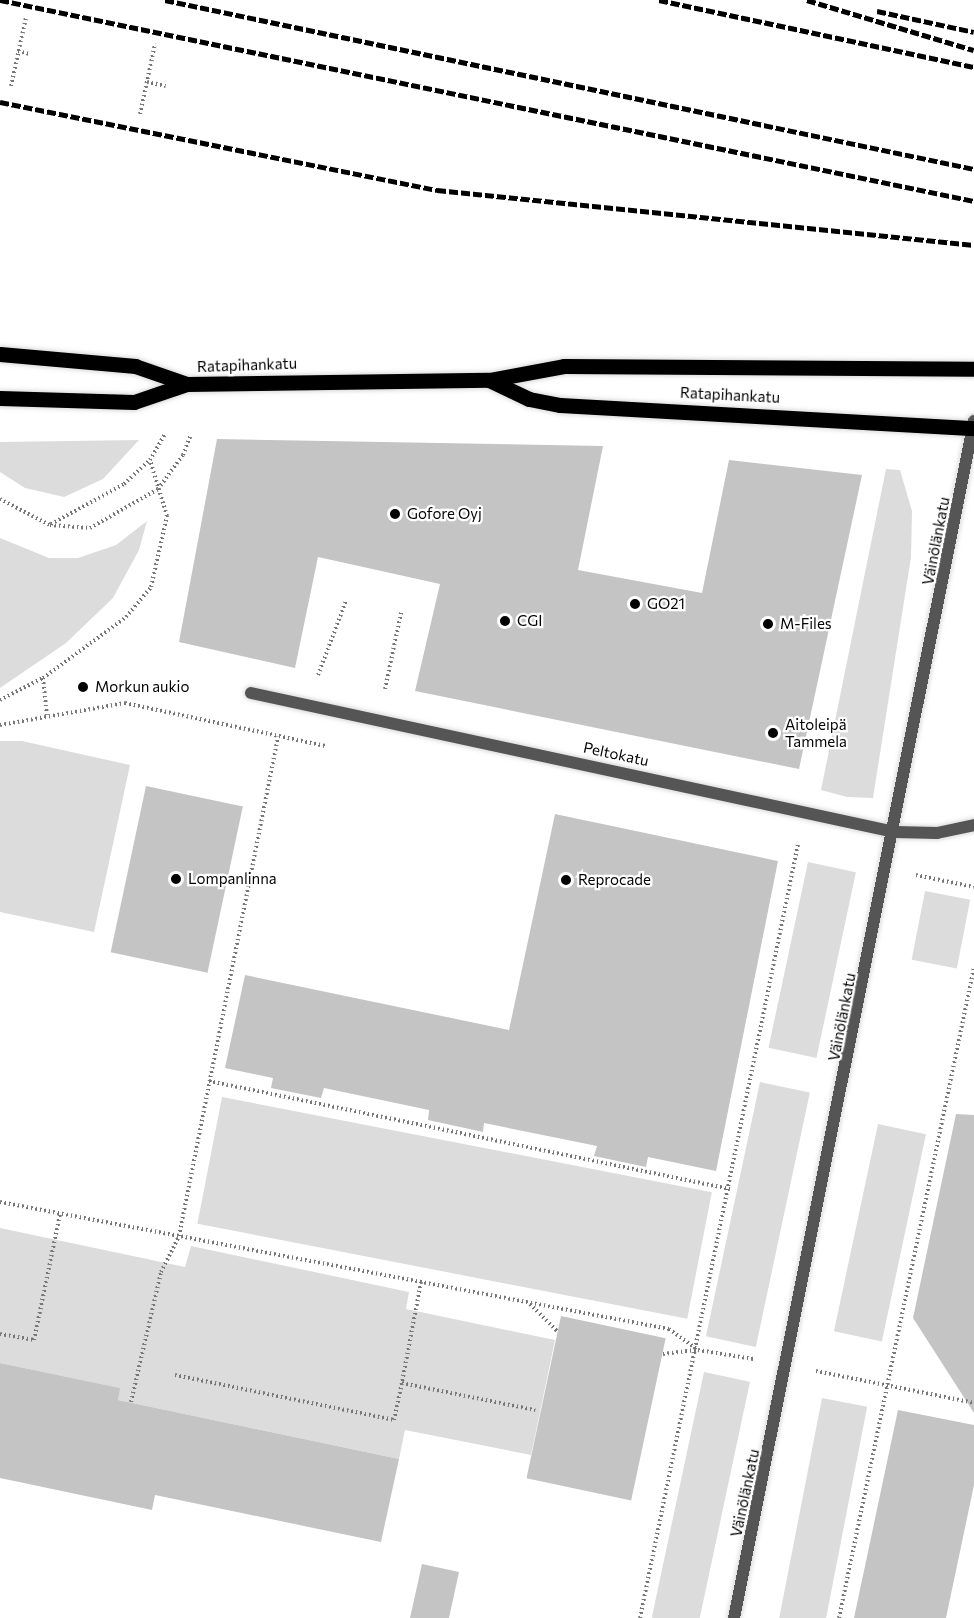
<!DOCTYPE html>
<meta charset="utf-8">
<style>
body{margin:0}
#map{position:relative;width:974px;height:1618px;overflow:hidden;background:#fff;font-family:Commissioner,sans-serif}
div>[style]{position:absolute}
.green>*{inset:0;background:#dcdcdc;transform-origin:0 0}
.building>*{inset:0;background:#c4c4c4;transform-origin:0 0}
.path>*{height:4px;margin-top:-2px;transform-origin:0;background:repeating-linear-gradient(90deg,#777 0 1.5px,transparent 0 4.5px)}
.roads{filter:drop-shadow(0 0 2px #dbdbdb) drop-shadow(0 0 2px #dbdbdb)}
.street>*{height:12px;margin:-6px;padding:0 6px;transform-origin:6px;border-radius:6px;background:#555}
.primary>*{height:15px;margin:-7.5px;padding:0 7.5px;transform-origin:7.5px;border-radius:7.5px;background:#000}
.rail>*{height:4.5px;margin-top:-2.25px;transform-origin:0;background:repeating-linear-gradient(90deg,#000 0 9px,transparent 0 12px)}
.dots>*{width:16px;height:16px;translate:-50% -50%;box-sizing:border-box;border:3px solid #fff;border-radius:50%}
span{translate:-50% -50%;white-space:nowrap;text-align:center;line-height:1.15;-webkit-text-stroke:4.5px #fff;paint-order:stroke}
.street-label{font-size:15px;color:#000}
.poi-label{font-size:15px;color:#000}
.left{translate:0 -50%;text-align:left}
</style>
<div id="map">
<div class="green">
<i style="clip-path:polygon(139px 440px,103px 479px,64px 497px,25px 488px,0 472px,0 442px)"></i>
<i style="clip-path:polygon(886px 469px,900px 470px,912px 511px,911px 557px,873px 798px,847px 797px,821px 790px)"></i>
<i style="clip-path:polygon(147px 521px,139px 550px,113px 598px,66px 643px,0 688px,0 538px,49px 558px,78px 558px,116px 545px)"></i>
<i style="clip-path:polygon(0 741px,22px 741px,130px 765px,94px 932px,0 912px)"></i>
<i style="left:808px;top:862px;width:49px;height:190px;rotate:12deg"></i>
<i style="left:925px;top:891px;width:46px;height:70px;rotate:11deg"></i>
<i style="left:760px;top:1082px;width:51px;height:260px;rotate:12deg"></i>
<i style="left:222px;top:1097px;width:499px;height:129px;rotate:11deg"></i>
<i style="left:878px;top:1124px;width:49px;height:212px;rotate:12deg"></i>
<i style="clip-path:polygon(0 1228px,185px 1267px,191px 1246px,409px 1292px,406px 1309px,555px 1340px,531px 1455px,405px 1430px,399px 1459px,118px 1400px,119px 1388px,0 1363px)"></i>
<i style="left:704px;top:1372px;width:47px;height:251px;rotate:12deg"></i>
<i style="left:822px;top:1398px;width:46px;height:225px;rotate:11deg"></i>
</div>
<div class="building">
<i style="clip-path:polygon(217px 439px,603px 446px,578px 570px,702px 593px,729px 460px,862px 475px,799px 769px,415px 691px,440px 584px,318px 557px,295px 668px,179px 642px)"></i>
<i style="left:146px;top:786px;width:99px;height:170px;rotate:12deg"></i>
<i style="clip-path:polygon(555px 814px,778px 861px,716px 1171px,648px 1157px,646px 1167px,594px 1156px,597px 1146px,484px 1123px,483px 1132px,428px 1120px,429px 1110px,324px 1088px,321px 1098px,271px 1088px,273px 1078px,225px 1068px,245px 975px,509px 1030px)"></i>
<i style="clip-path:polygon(956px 1114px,974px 1115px,974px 1413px,913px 1318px)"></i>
<i style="left:561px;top:1316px;width:107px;height:166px;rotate:12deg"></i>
<i style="clip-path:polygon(0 1363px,120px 1388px,118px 1400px,399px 1459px,381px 1542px,155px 1495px,152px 1510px,0 1478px)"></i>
<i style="clip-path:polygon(898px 1410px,974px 1425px,974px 1485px,946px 1618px,854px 1618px)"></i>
<i style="clip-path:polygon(422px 1564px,459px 1572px,449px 1618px,410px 1618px)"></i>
</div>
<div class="path">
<i style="left:18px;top:51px;width:11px;rotate:15deg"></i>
<i style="left:147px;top:82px;width:19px;rotate:12deg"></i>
<i style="left:11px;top:86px;width:71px;rotate:-77.7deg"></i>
<i style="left:140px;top:114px;width:72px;rotate:-77.9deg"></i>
<i style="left:0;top:499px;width:56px;rotate:27.5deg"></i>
<i style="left:50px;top:525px;width:40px;rotate:4.3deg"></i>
<i style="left:90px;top:528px;width:78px;rotate:-29.8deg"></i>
<i style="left:158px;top:489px;width:42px;rotate:-53.7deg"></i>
<i style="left:183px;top:455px;width:22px;rotate:-69deg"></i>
<i style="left:51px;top:524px;width:83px;rotate:-28.7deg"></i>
<i style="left:124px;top:484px;width:35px;rotate:-43deg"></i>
<i style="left:150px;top:460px;width:30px;rotate:-60deg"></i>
<i style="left:318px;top:675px;width:79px;rotate:-69.3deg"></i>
<i style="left:43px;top:678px;width:37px;rotate:84deg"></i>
<i style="left:385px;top:689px;width:78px;rotate:-78.1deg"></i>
<i style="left:0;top:700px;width:48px;rotate:-27.1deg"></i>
<i style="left:43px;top:678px;width:103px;rotate:-36.3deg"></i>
<i style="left:126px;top:617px;width:39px;rotate:-50deg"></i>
<i style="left:151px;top:587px;width:73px;rotate:-77.3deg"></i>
<i style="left:167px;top:516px;width:59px;rotate:-106.9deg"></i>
<i style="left:0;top:725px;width:127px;rotate:-10deg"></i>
<i style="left:125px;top:703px;width:206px;rotate:12.1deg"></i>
<i style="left:916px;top:875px;width:59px;rotate:11.7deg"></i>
<i style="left:209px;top:1081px;width:532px;rotate:11.71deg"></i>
<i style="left:0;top:1202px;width:681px;rotate:10.75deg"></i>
<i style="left:669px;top:1329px;width:36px;rotate:36deg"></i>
<i style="left:698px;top:1350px;width:56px;rotate:9.3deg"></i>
<i style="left:421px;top:1282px;width:103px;rotate:100.7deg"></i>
<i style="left:402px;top:1383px;width:136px;rotate:11.5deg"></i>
<i style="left:530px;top:1304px;width:38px;rotate:45deg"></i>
<i style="left:0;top:1334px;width:35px;rotate:10deg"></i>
<i style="left:34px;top:1340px;width:129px;rotate:-78.3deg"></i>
<i style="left:663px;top:1354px;width:34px;rotate:-7deg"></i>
<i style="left:816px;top:1371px;width:161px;rotate:11.4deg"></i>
<i style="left:175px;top:1375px;width:224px;rotate:11.6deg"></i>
<i style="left:394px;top:1420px;width:38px;rotate:-78deg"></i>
<i style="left:131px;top:1402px;width:133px;rotate:-77deg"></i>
<i style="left:161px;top:1272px;width:40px;rotate:-63.4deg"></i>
<i style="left:179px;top:1236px;width:509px;rotate:-78.78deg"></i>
<i style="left:640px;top:1618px;width:790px;rotate:-78.46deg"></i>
<i style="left:839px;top:1618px;width:665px;rotate:-78.28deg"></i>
</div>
<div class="roads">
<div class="street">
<i style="left:251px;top:693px;width:659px;rotate:12.18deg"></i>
<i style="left:895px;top:832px;width:42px;rotate:1.4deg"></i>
<i style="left:937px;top:833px;width:38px;rotate:-12deg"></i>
<i style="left:734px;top:1618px;width:1221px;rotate:-78.66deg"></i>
</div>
<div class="primary">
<i style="left:0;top:354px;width:136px;rotate:5.1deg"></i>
<i style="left:135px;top:366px;width:55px;rotate:19.1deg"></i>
<i style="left:489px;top:380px;width:44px;rotate:25.4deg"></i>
<i style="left:529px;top:399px;width:32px;rotate:11deg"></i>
<i style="left:560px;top:405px;width:415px;rotate:3.2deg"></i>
<i style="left:0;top:398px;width:134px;rotate:1.7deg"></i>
<i style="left:134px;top:402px;width:56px;rotate:-18.8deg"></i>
<i style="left:187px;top:384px;width:302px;rotate:-0.8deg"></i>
<i style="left:489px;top:380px;width:76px;rotate:-10.6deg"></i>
<i style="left:564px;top:366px;width:410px;rotate:0.4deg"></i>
</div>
</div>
<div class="rail">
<i style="left:0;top:0;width:995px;rotate:11.66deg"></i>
<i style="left:165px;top:0;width:826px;rotate:11.8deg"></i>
<i style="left:659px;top:0;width:322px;rotate:12deg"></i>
<i style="left:807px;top:0;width:174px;rotate:16.7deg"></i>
<i style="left:877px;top:11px;width:99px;rotate:12.2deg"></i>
<i style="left:0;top:102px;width:446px;rotate:11.4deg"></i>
<i style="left:437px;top:190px;width:540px;rotate:5.85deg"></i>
</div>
<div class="dots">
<i style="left:395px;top:514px;background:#000"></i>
<i style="left:635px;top:604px;background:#000"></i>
<i style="left:505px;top:621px;background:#000"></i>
<i style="left:768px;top:624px;background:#000"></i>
<i style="left:83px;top:687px;background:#000"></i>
<i style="left:773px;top:733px;background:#000"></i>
<i style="left:176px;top:879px;background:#000"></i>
<i style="left:566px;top:880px;background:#000"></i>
</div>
<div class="street-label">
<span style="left:247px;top:365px;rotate:-2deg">Ratapihankatu</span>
<span style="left:730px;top:395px;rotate:3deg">Ratapihankatu</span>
<span style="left:936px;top:541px;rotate:-79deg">Väinölänkatu</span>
<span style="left:616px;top:754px;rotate:12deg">Peltokatu</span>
<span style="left:842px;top:1017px;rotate:-79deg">Väinölänkatu</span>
<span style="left:745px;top:1493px;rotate:-78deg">Väinölänkatu</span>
</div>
<div class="poi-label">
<span class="left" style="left:407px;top:514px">Gofore Oyj</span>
<span class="left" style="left:647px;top:604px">GO21</span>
<span class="left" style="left:517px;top:621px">CGI</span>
<span class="left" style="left:780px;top:624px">M-Files</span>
<span class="left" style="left:95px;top:687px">Morkun aukio</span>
<span class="left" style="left:785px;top:733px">Aitoleipä<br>Tammela</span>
<span class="left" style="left:188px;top:879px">Lompanlinna</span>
<span class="left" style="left:578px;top:880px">Reprocade</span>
</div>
</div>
